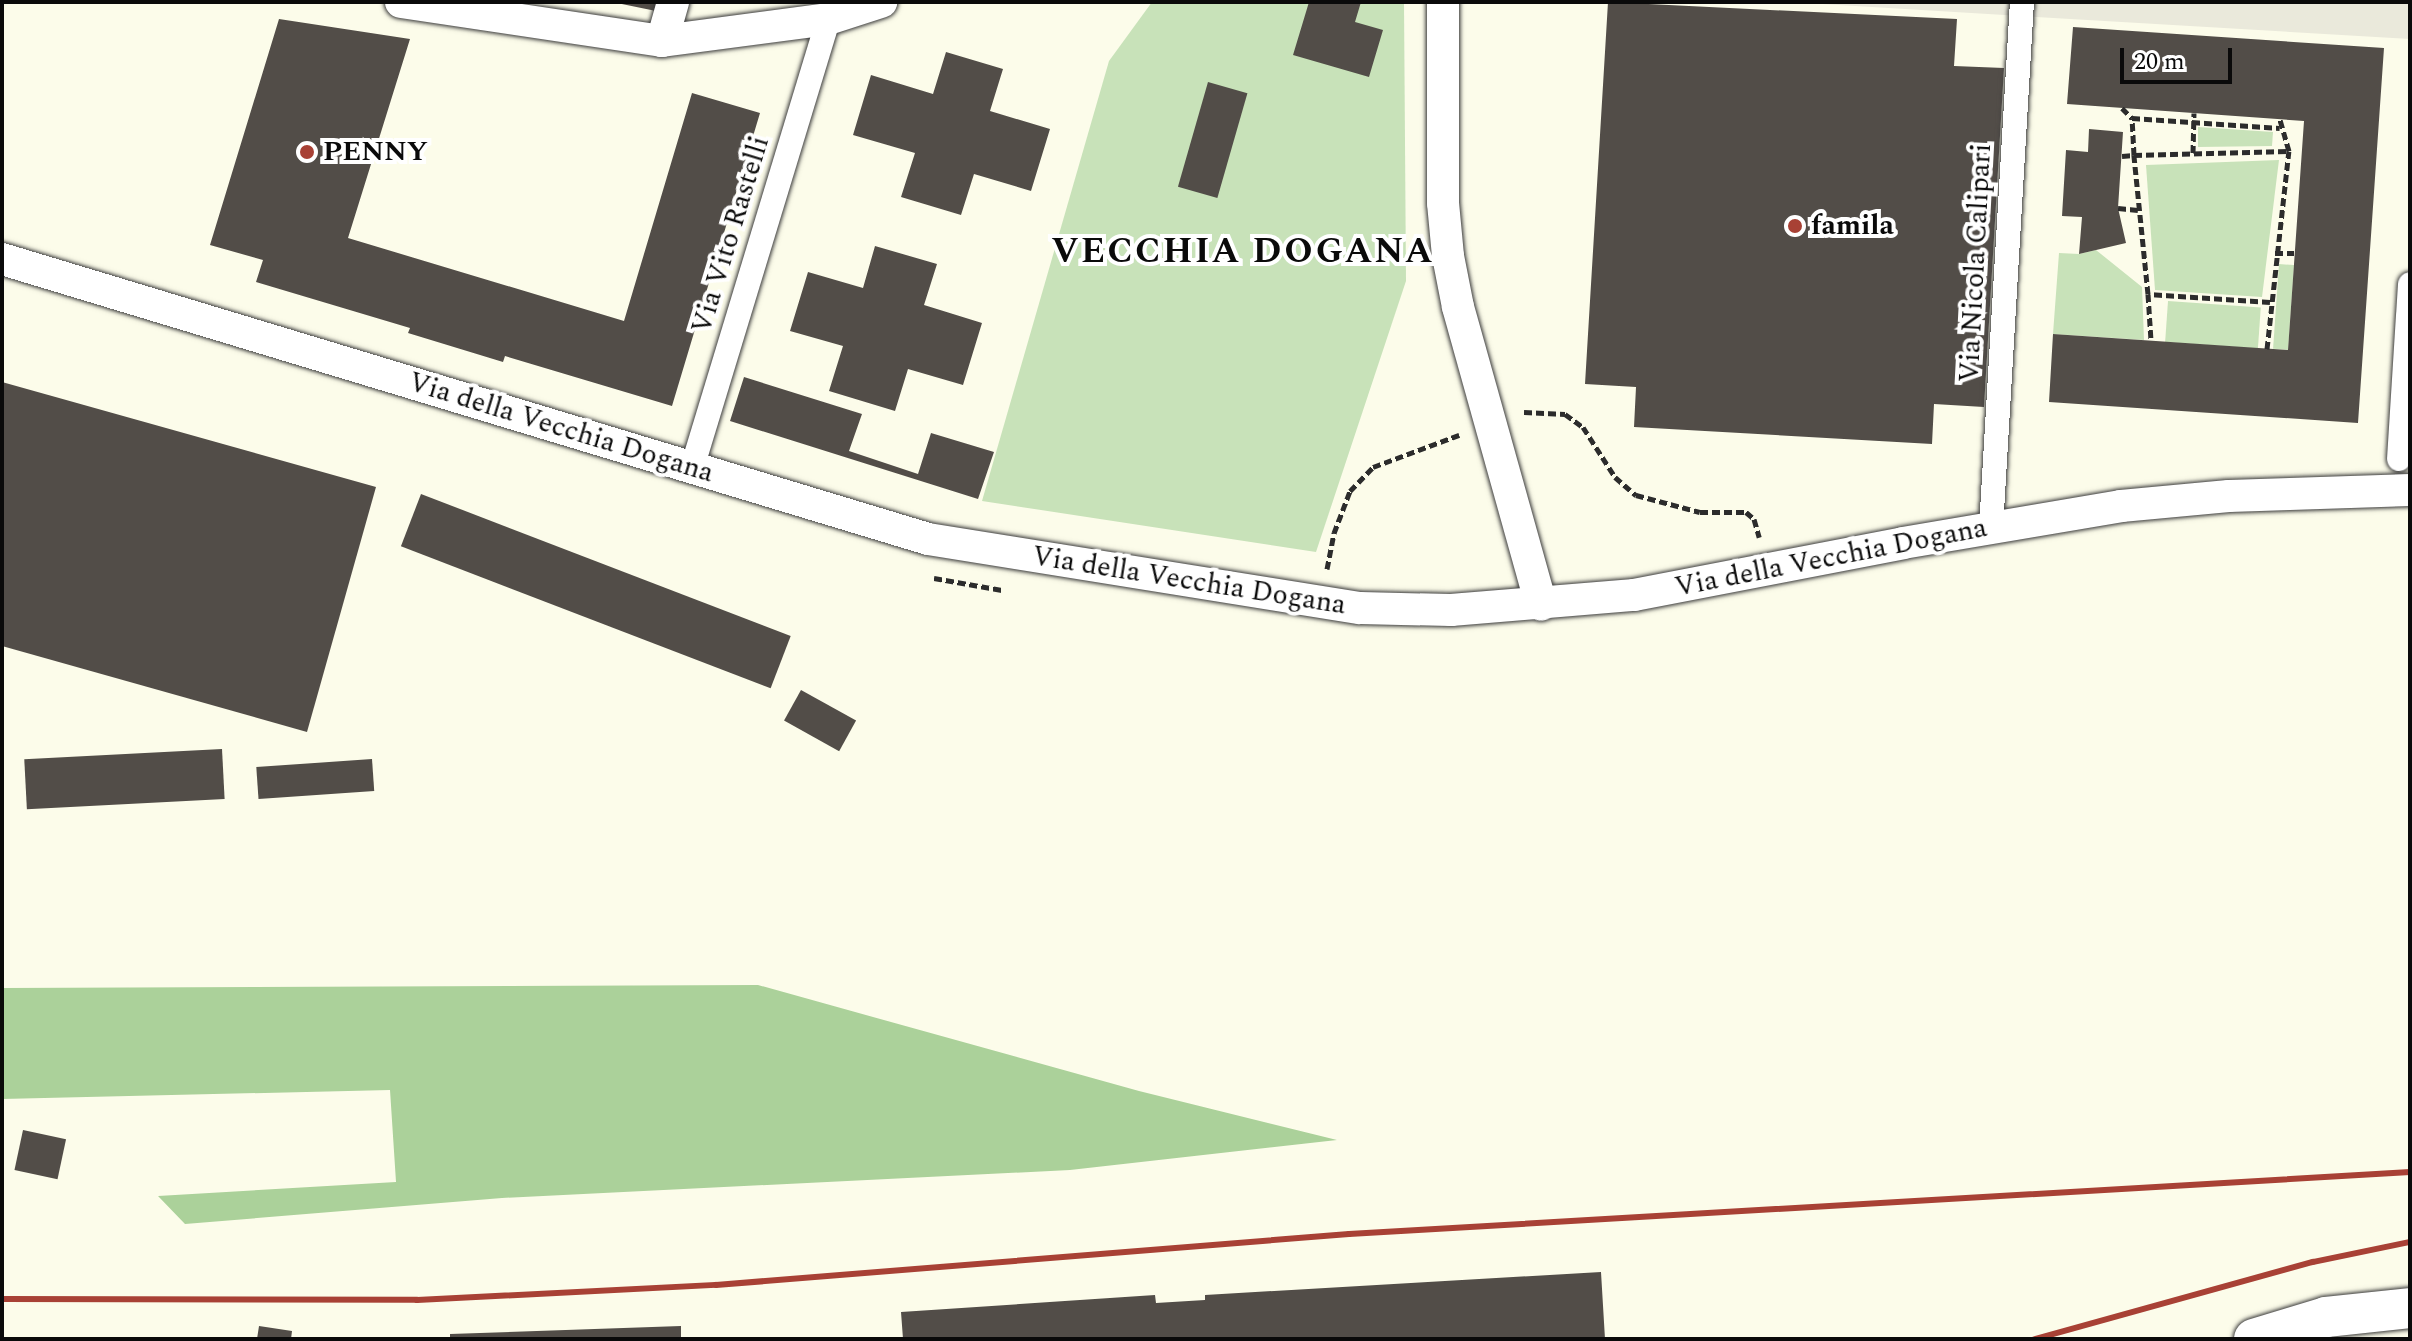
<!DOCTYPE html>
<style>
body{margin:0}
#map{position:relative;width:2412px;height:1341px;overflow:hidden;background:#fcfcea;font-family:Spectral,serif}
div>[style]{position:absolute}
.green>*{inset:0;background:#c8e2b9;transform-origin:0 0}
.forest>*{inset:0;background:#abd19a}
.plaza>*{inset:0;background:#eae9db}
.building>*{inset:0;background:#524d48;transform-origin:0 0}
.path>*{height:5px;margin-top:-2.5px;transform-origin:0;background:repeating-linear-gradient(90deg,#2c2c2c 0 8px,transparent 0 12px)}
.roads{filter:drop-shadow(0 0 2px #3d3d3d) drop-shadow(0 0 2px #3d3d3d)}
.pedestrian>*{height:24px;margin:-12px;padding:0 12px;transform-origin:12px;border-radius:12px;background:#fff}
.minor>*{height:32px;margin:-16px;padding:0 16px;transform-origin:16px;border-radius:16px;background:#fff}
.tertiary>*{height:40px;margin:-20px;padding:0 20px;transform-origin:20px;border-radius:20px;background:#fff}
.rail>*{height:6px;margin:-3px;padding:0 3px;transform-origin:3px;border-radius:3px;background:#a84135}
.dots>*{width:22px;height:22px;translate:-50% -50%;box-sizing:border-box;border:4px solid #fff;border-radius:50%}
span{translate:-50% -50%;white-space:nowrap;text-align:center;line-height:1.15;-webkit-text-stroke:8px #fff;paint-order:stroke}
.poi-label{font-size:28px;color:#0a0a0a;font-weight:700}
.left{translate:0 -50%;text-align:left}
.street-label{font-size:28px;color:#0a0a0a}
.district-label{font-size:36px;color:#0a0a0a;font-weight:700;letter-spacing:2px}
.frame{position:absolute;inset:0;border:4px solid #0a0a0a;pointer-events:none}
.scale{position:absolute;left:2120px;top:48px;width:112px;height:36px;box-sizing:border-box;border:4px solid #0a0a0a;border-top:0;padding-left:10px;font-size:24px;line-height:28px;white-space:nowrap;color:#0a0a0a;-webkit-text-stroke:6px #fff;paint-order:stroke}
</style>
<div id="map">
<div class="green">
<i style="clip-path:polygon(1152px 2px,1404px 2px,1406px 281px,1316px 552px,982px 501px,1109px 61px)"></i>
<i style="clip-path:polygon(2198px 127px,2273px 132px,2272px 146px,2198px 147px)"></i>
<i style="clip-path:polygon(2279px 160px,2262px 297px,2155px 290px,2146px 165px)"></i>
<i style="clip-path:polygon(2096px 250px,2142px 287px,2144px 340px,2053px 334px,2059px 253px,2079px 254px)"></i>
<i style="left:2279px;top:264px;width:15px;height:85px;rotate:4deg"></i>
<i style="left:2168px;top:301px;width:93px;height:41px;rotate:4deg"></i>
</div>
<div class="forest">
<i style="clip-path:polygon(758px 985px,1139px 1091px,1337px 1140px,1070px 1170px,502px 1198px,185px 1224px,158px 1196px,396px 1182px,390px 1090px,2px 1099px,2px 988px)"></i>
</div>
<div class="plaza">
<i style="clip-path:polygon(1789px 2px,2410px 2px,2410px 39px,2021px 16px)"></i>
</div>
<div class="building">
<i style="clip-path:polygon(612px 2px,658px 2px,656px 11px)"></i>
<i style="clip-path:polygon(1309px 2px,1361px 2px,1355px 22px,1383px 30px,1369px 77px,1293px 55px)"></i>
<i style="clip-path:polygon(1608px 2px,1957px 19px,1954px 66px,2004px 68px,1984px 407px,1934px 404px,1932px 444px,1634px 427px,1636px 387px,1585px 384px)"></i>
<i style="clip-path:polygon(279px 19px,410px 39px,348px 238px,624px 321px,692px 93px,760px 113px,672px 406px,505px 356px,503px 362px,408px 333px,410px 328px,256px 282px,263px 260px,210px 245px)"></i>
<i style="clip-path:polygon(2073px 27px,2384px 48px,2358px 423px,2049px 402px,2053px 334px,2288px 350px,2304px 121px,2067px 104px)"></i>
<i style="clip-path:polygon(946px 52px,1003px 69px,990px 111px,1050px 129px,1031px 191px,974px 174px,961px 215px,901px 197px,915px 153px,853px 135px,871px 75px,933px 94px)"></i>
<i style="left:1208px;top:82px;width:41px;height:109px;rotate:16deg"></i>
<i style="clip-path:polygon(2089px 129px,2123px 132px,2118px 208px,2126px 243px,2079px 254px,2082px 217px,2062px 216px,2066px 150px,2088px 152px)"></i>
<i style="clip-path:polygon(875px 246px,937px 264px,924px 305px,982px 323px,963px 385px,908px 369px,895px 411px,829px 391px,843px 346px,790px 331px,808px 272px,863px 288px)"></i>
<i style="clip-path:polygon(744px 377px,862px 414px,849px 451px,918px 474px,931px 433px,994px 452px,978px 499px,730px 421px)"></i>
<i style="clip-path:polygon(2px 382px,376px 487px,307px 732px,2px 646px)"></i>
<i style="left:421px;top:494px;width:396px;height:56px;rotate:21deg"></i>
<i style="left:801px;top:690px;width:63px;height:35px;rotate:29deg"></i>
<i style="left:222px;top:749px;width:50px;height:198px;rotate:87deg"></i>
<i style="left:372px;top:759px;width:32px;height:116px;rotate:86deg"></i>
<i style="left:23px;top:1130px;width:44px;height:41px;rotate:12deg"></i>
<i style="clip-path:polygon(1601px 1272px,1605px 1339px,903px 1339px,901px 1312px,1155px 1295px,1156px 1303px,1205px 1300px,1205px 1295px)"></i>
<i style="clip-path:polygon(259px 1326px,292px 1331px,291px 1339px,257px 1339px)"></i>
<i style="clip-path:polygon(681px 1326px,681px 1339px,450px 1339px,450px 1334px)"></i>
</div>
<div class="path">
<i style="left:2122px;top:108px;width:14px;rotate:45deg"></i>
<i style="left:2193px;top:153px;width:40px;rotate:-88.6deg"></i>
<i style="left:2122px;top:156px;width:12px;rotate:-5deg"></i>
<i style="left:2134px;top:155px;width:37px;rotate:-93deg"></i>
<i style="left:2132px;top:118px;width:148px;rotate:3.9deg"></i>
<i style="left:2118px;top:208px;width:20px;rotate:6deg"></i>
<i style="left:2275px;top:253px;width:19px"></i>
<i style="left:2148px;top:294px;width:47px;rotate:86.3deg"></i>
<i style="left:2270px;top:302px;width:122px;rotate:-176.2deg"></i>
<i style="left:2148px;top:294px;width:140px;rotate:-95.8deg"></i>
<i style="left:2134px;top:155px;width:155px;rotate:-1.5deg"></i>
<i style="left:2267px;top:349px;width:199px;rotate:-83.7deg"></i>
<i style="left:2289px;top:151px;width:33px;rotate:-106deg"></i>
<i style="left:1524px;top:412px;width:41px;rotate:2.8deg"></i>
<i style="left:1565px;top:414px;width:22px;rotate:36deg"></i>
<i style="left:1583px;top:427px;width:59px;rotate:57.4deg"></i>
<i style="left:1615px;top:477px;width:28px;rotate:41deg"></i>
<i style="left:1636px;top:495px;width:66px;rotate:14.9deg"></i>
<i style="left:1700px;top:512px;width:46px"></i>
<i style="left:1746px;top:512px;width:11px;rotate:41deg"></i>
<i style="left:1754px;top:519px;width:19px;rotate:74deg"></i>
<i style="left:1327px;top:569px;width:37px;rotate:-79deg"></i>
<i style="left:1334px;top:533px;width:45px;rotate:-69.1deg"></i>
<i style="left:1350px;top:491px;width:33px;rotate:-46deg"></i>
<i style="left:1373px;top:467px;width:92px;rotate:-20.4deg"></i>
<i style="left:934px;top:578px;width:69px;rotate:10deg"></i>
</div>
<div class="roads">
<div class="pedestrian">
<i style="left:2399px;top:459px;width:175px;rotate:-86.4deg"></i>
<i style="left:692px;top:468px;width:469px;rotate:-73.1deg"></i>
<i style="left:1991px;top:528px;width:527px;rotate:-86.63deg"></i>
</div>
<div class="minor">
<i style="left:401px;top:2px;width:264px;rotate:8.5deg"></i>
<i style="left:662px;top:41px;width:167px;rotate:-7.5deg"></i>
<i style="left:828px;top:19px;width:56px;rotate:-17.8deg"></i>
<i style="left:1443px;top:2px;width:201px;rotate:90deg"></i>
<i style="left:1443px;top:203px;width:53px;rotate:84.6deg"></i>
<i style="left:1448px;top:256px;width:52px;rotate:78.9deg"></i>
<i style="left:1458px;top:307px;width:309px;rotate:74.4deg"></i>
<i style="left:662px;top:41px;width:41px;rotate:-74.2deg"></i>
<i style="left:2px;top:259px;width:967px;rotate:16.82deg"></i>
<i style="left:928px;top:539px;width:437px;rotate:9.1deg"></i>
<i style="left:1360px;top:608px;width:91px;rotate:1.3deg"></i>
<i style="left:1451px;top:610px;width:184px;rotate:-4.7deg"></i>
<i style="left:1634px;top:595px;width:274px;rotate:-10.9deg"></i>
<i style="left:1903px;top:543px;width:221px;rotate:-9.6deg"></i>
<i style="left:2121px;top:506px;width:108px;rotate:-5.3deg"></i>
<i style="left:2229px;top:496px;width:181px;rotate:-1.9deg"></i>
</div>
<div class="tertiary">
<i style="left:2254px;top:1339px;width:75px;rotate:-17deg"></i>
<i style="left:2326px;top:1317px;width:84px;rotate:-6.1deg"></i>
</div>
</div>
<div class="rail">
<i style="left:2px;top:1299px;width:415px;rotate:0.1deg"></i>
<i style="left:417px;top:1300px;width:299px;rotate:-2.9deg"></i>
<i style="left:716px;top:1285px;width:635px;rotate:-4.61deg"></i>
<i style="left:1349px;top:1234px;width:1063px;rotate:-3.34deg"></i>
<i style="left:2035px;top:1339px;width:288px;rotate:-15.5deg"></i>
<i style="left:2313px;top:1262px;width:99px;rotate:-11.7deg"></i>
</div>
<div class="dots">
<i style="left:307px;top:152px;background:#a84135"></i>
<i style="left:1795px;top:226px;background:#a84135"></i>
</div>
<div class="poi-label">
<span class="left" style="left:323px;top:152px">PENNY</span>
<span class="left" style="left:1811px;top:226px">famila</span>
</div>
<div class="street-label">
<span style="left:731px;top:235px;rotate:-73deg">Via Vito Rastelli</span>
<span style="left:1976px;top:263px;rotate:-87deg">Via Nicola Calipari</span>
<span style="left:561px;top:428px;rotate:17deg">Via della Vecchia Dogana</span>
<span style="left:1831px;top:558px;rotate:-11deg">Via della Vecchia Dogana</span>
<span style="left:1189px;top:581px;rotate:9deg">Via della Vecchia Dogana</span>
</div>
<div class="district-label">
<span style="left:1243px;top:252px">VECCHIA DOGANA</span>
</div>
<div class="frame"></div>
<div class="scale">20 m</div>
</div>
